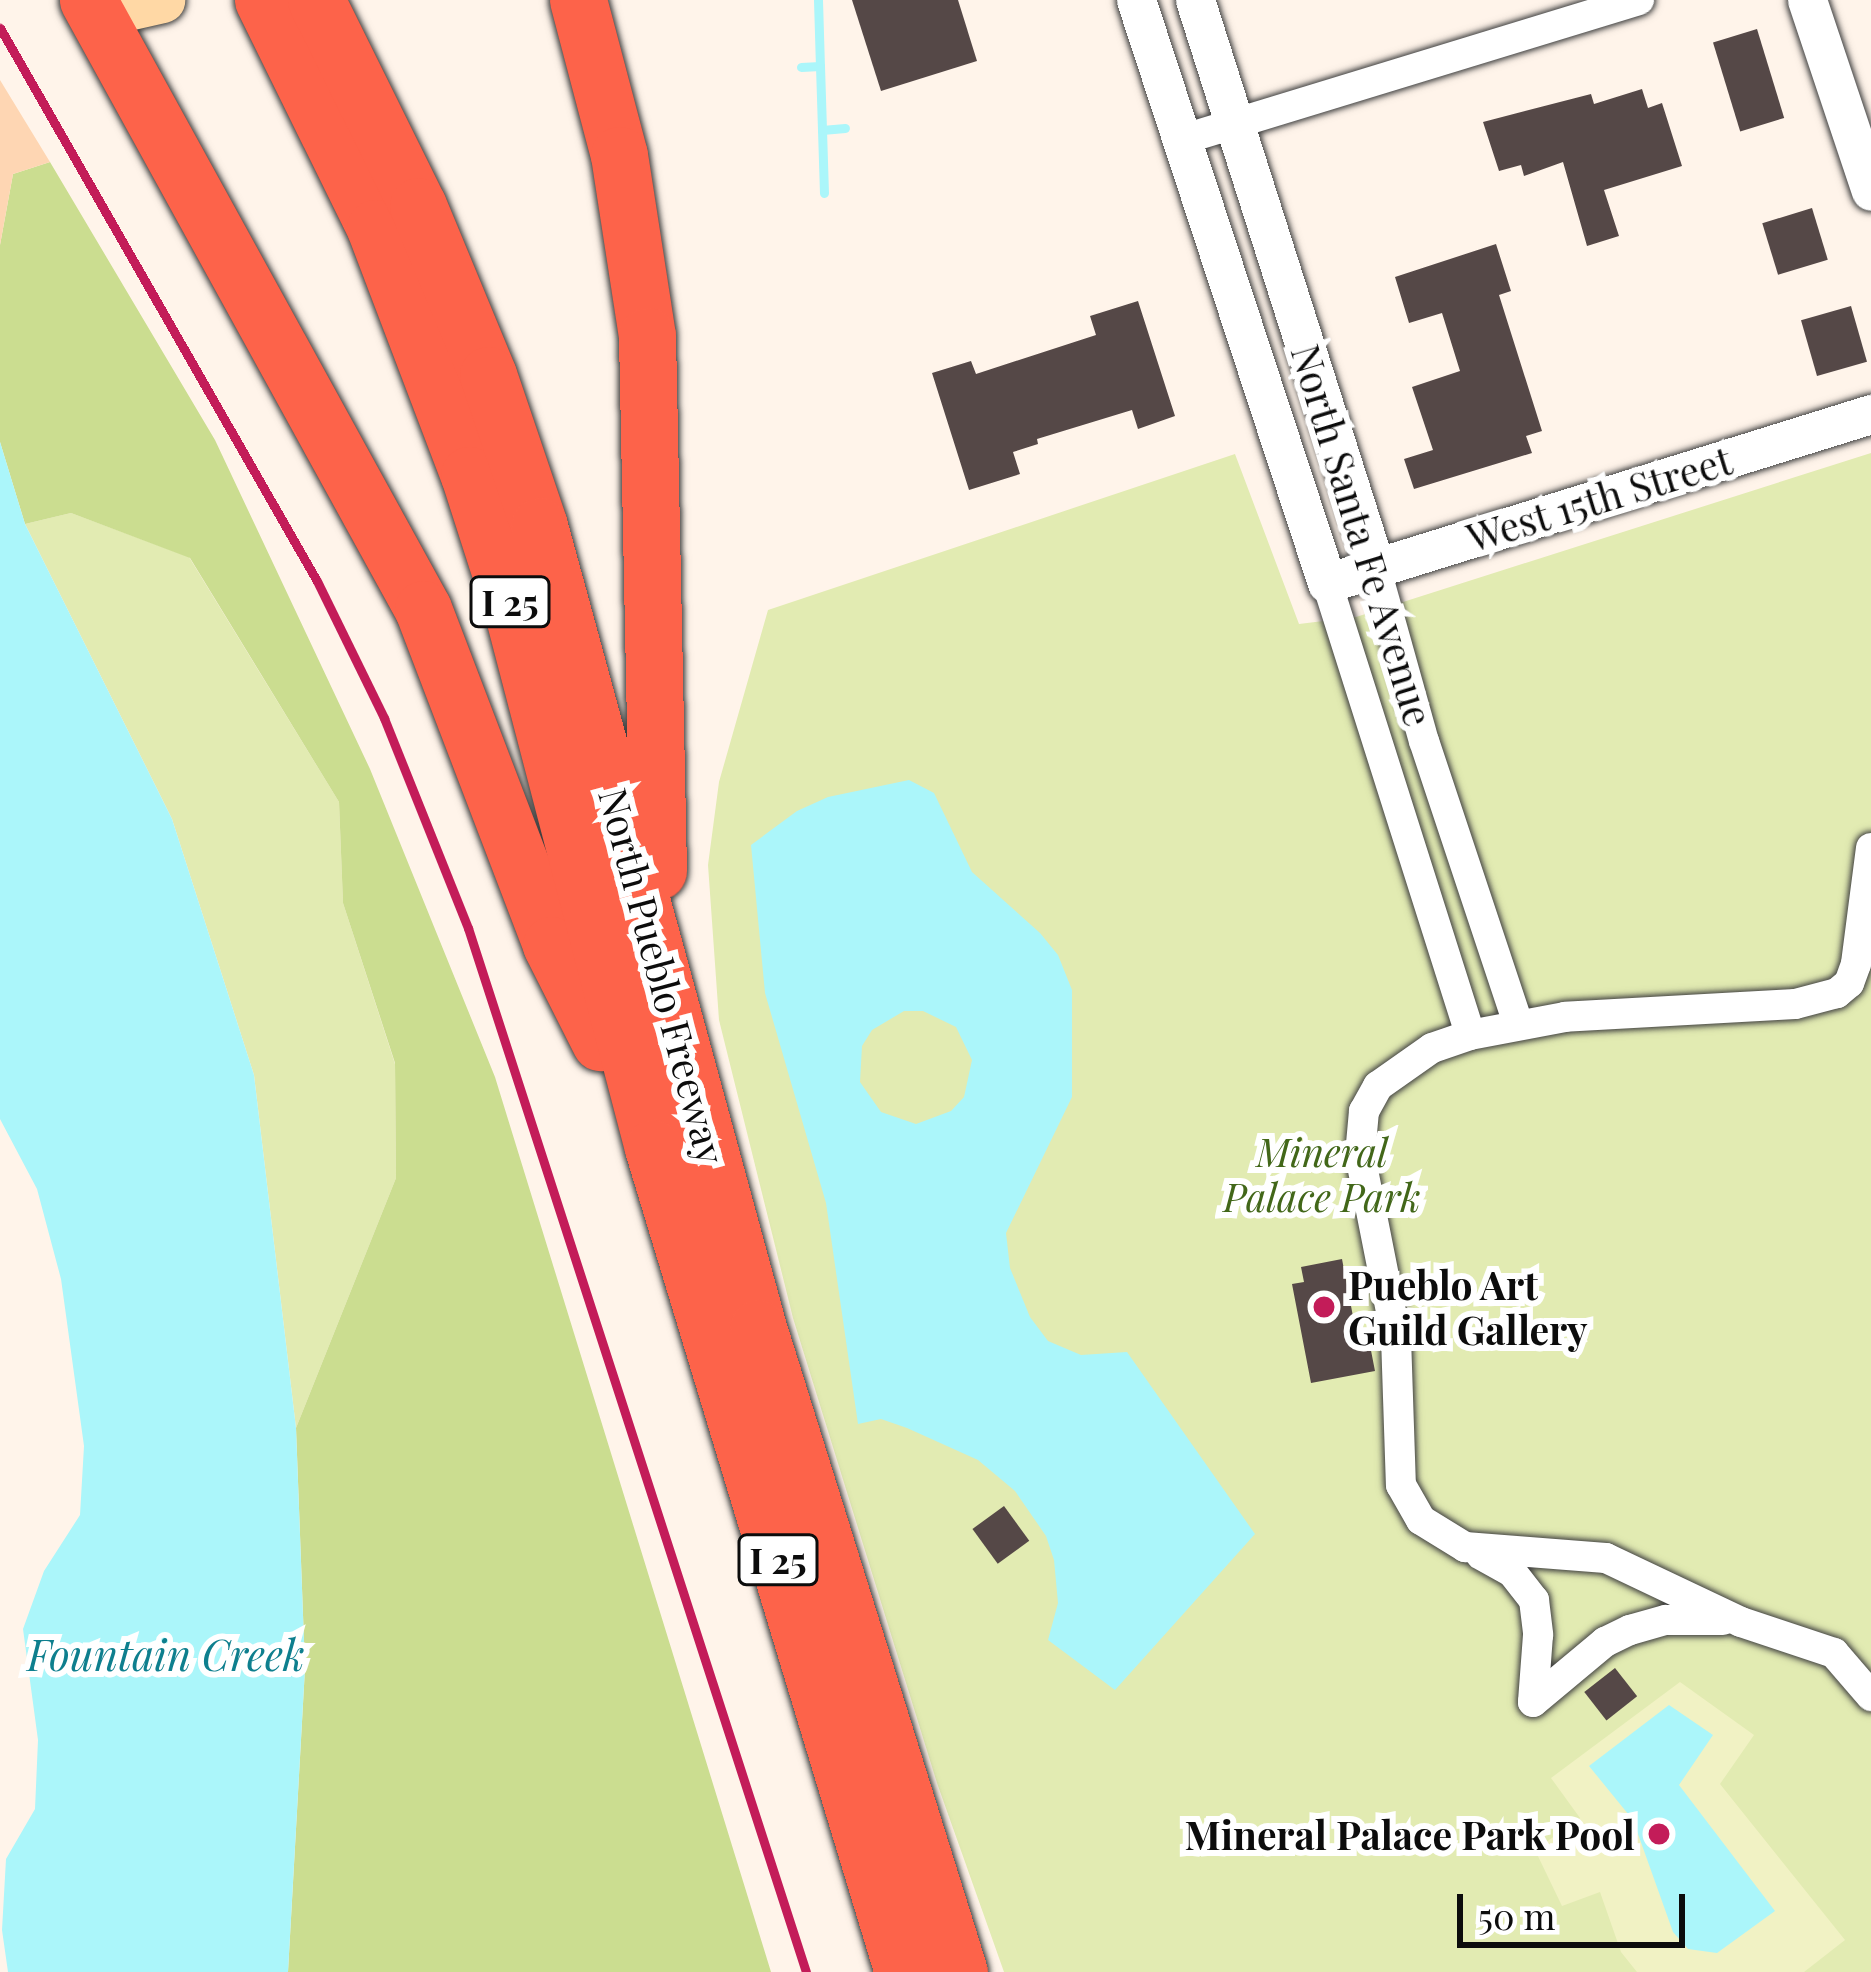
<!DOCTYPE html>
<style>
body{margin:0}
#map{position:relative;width:1871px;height:1972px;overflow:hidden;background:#fff4ea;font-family:"Playfair Display",serif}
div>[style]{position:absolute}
.green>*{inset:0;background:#e2ebb2}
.forest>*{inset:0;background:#cbdd90}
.sand>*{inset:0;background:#fed6b3}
.pitch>*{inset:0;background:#f1f2c4}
.water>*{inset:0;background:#abf6fa}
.stream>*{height:9px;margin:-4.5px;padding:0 4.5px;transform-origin:4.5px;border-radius:4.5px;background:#abf6fa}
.building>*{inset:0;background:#554847;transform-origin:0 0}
.roads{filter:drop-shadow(0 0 3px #3f3f3f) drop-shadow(0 0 3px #3f3f3f)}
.minor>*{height:30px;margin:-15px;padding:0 15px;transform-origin:15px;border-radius:15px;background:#fff}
.tertiary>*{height:39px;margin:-19.5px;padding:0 19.5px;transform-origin:19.5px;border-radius:19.5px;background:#fff}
.secondary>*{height:45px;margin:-22.5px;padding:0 22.5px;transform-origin:22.5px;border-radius:22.5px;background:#ffd8a5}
.motorway>*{height:57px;margin:-28.5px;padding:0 28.5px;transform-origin:28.5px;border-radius:28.5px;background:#fd634a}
.rail>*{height:9px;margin:-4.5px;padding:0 4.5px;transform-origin:4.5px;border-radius:4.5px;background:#c31c59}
.dots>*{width:33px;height:33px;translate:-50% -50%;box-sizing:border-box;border:6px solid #fff;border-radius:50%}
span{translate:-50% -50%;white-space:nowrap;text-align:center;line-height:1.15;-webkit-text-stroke:12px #fff;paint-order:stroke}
.shield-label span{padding:3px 9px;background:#fff;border:3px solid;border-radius:9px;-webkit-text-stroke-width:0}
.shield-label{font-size:36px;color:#0c0c0c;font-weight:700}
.street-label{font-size:39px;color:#0c0c0c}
.park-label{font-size:39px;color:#426719;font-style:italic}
.poi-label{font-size:39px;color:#0c0c0c;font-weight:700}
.left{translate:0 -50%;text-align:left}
.right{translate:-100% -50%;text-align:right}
.water-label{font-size:42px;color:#0e7f8e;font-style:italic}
.scale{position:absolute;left:1457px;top:1894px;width:228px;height:54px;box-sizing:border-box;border:6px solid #0c0c0c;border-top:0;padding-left:15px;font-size:36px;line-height:42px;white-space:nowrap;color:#0c0c0c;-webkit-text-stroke:9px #fff;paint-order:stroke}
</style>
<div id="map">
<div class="green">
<i style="clip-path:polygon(1871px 453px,1871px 1972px,1004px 1972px,937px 1783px,793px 1318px,719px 1020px,708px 865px,719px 782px,768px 610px,1235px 454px,1299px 624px,1356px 617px)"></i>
<i style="clip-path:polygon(71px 513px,189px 557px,339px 802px,343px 903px,395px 1064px,396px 1178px,296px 1428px,254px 1075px,172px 819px,25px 524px)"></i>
</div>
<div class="forest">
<i style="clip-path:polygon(50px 162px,215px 440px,370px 769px,495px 1077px,771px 1972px,288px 1972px,305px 1668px,296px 1428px,396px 1178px,395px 1063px,343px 903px,339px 802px,190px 558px,71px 513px,25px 524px,0 442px,0 245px,13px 174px)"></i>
</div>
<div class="sand">
<i style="clip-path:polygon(0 80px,50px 162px,13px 174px,0 245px)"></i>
</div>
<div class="pitch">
<i style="clip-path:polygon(1680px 1682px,1754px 1735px,1720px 1784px,1845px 1940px,1804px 1972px,1637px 1972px,1621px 1952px,1600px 1892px,1562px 1906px,1535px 1850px,1580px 1818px,1551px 1778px)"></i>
</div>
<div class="water">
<i style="clip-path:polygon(0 442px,25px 524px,172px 819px,254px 1075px,296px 1428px,305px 1668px,288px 1972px,8px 1972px,2px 1930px,6px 1859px,35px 1809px,38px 1740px,23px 1629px,44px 1571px,80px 1515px,84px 1446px,61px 1279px,37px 1189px,0 1119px)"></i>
<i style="clip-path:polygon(evenodd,909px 780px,934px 793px,972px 872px,1040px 933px,1058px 955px,1072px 990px,1072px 1097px,1006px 1233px,1010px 1268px,1030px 1317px,1048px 1341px,1081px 1355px,1127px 1352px,1255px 1534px,1115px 1690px,1048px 1640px,1058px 1603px,1054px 1560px,1046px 1536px,1015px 1491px,978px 1460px,907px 1428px,881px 1419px,858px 1424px,826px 1203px,765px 993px,751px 845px,797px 811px,828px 797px,909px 780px,904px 1011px,923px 1011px,956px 1027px,972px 1060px,964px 1097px,951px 1111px,916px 1124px,881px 1112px,860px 1082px,862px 1046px,872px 1030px,904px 1011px)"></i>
<i style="clip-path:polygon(1669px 1705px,1713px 1735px,1679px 1785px,1775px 1911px,1717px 1953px,1688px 1949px,1673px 1932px,1633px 1820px,1589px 1766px)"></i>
</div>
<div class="stream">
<i style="left:818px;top:0;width:66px;rotate:88.3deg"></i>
<i style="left:801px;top:67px;width:19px;rotate:-3deg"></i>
<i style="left:820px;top:66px;width:127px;rotate:88.2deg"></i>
<i style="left:822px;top:130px;width:23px;rotate:-5deg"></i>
</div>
<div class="building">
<i style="clip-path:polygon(852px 0,958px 0,977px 61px,881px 91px)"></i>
<i style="left:1757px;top:29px;width:93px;height:46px;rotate:73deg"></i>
<i style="clip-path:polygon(1642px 89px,1648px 108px,1662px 103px,1682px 166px,1604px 190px,1619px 236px,1587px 246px,1563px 162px,1524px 176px,1521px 165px,1499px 171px,1483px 122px,1591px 94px,1594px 104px)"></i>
<i style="left:1812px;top:208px;width:54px;height:52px;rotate:73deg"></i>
<i style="clip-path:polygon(1496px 244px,1511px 291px,1499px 295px,1542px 431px,1526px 436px,1532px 453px,1414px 489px,1404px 459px,1433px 450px,1412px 387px,1460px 371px,1442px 313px,1409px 323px,1395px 277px)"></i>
<i style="clip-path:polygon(1138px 301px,1175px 416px,1138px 429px,1132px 410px,1037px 439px,1038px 444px,1013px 452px,1020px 474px,969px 490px,932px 373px,971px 361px,976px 374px,1096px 335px,1090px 316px)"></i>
<i style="left:1851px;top:306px;width:58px;height:52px;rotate:74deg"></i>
<i style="clip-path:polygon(1342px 1259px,1356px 1332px,1367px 1330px,1375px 1371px,1311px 1383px,1292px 1284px,1304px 1282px,1301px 1267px)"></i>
<i style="left:1004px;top:1506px;width:43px;height:39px;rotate:54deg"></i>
<i style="left:1615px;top:1668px;width:36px;height:39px;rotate:52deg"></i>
</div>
<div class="roads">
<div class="minor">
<i style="left:1181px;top:140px;width:479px;rotate:-17deg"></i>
<i style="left:1375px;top:566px;width:182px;rotate:74.4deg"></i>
<i style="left:1424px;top:741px;width:298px;rotate:71.6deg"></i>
<i style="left:1327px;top:583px;width:474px;rotate:72.4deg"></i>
<i style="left:1871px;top:848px;width:117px;rotate:97.4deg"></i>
<i style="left:1856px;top:964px;width:20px;rotate:110deg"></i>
<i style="left:1849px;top:983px;width:16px;rotate:140deg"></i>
<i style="left:1837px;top:993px;width:43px;rotate:165.3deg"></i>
<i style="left:1795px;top:1004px;width:230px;rotate:176.8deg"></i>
<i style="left:1565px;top:1017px;width:97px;rotate:169.3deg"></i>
<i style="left:1470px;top:1035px;width:40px;rotate:161.1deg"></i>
<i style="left:1432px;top:1048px;width:66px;rotate:144.9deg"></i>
<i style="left:1378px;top:1086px;width:29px;rotate:119deg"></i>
<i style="left:1364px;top:1111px;width:44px;rotate:95.2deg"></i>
<i style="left:1360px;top:1155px;width:186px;rotate:78.8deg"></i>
<i style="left:1396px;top:1337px;width:148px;rotate:88.1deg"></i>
<i style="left:1401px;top:1485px;width:40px;rotate:60.3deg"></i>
<i style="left:1421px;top:1520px;width:52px;rotate:31.5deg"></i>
<i style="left:1465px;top:1547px;width:141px;rotate:4.5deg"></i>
<i style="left:1606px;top:1558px;width:149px;rotate:25.4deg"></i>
<i style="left:1741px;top:1622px;width:98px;rotate:18.4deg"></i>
<i style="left:1834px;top:1653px;width:57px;rotate:49.3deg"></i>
<i style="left:1481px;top:1555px;width:35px;rotate:29deg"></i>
<i style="left:1512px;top:1572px;width:36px;rotate:52deg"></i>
<i style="left:1534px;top:1600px;width:35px;rotate:83deg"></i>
<i style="left:1538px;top:1635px;width:67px;rotate:94.3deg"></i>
<i style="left:1533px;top:1702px;width:94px;rotate:-39.8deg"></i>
<i style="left:1605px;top:1642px;width:28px;rotate:-26deg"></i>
<i style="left:1630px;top:1630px;width:37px;rotate:-16deg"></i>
<i style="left:1666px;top:1620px;width:57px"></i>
</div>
<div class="tertiary">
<i style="left:1136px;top:0;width:613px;rotate:71.86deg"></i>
<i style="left:1327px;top:583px;width:570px;rotate:-17.26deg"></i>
<i style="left:1195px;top:0;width:594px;rotate:72.36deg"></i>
<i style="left:1807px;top:0;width:201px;rotate:71.5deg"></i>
</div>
<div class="secondary">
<i style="left:96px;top:15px;width:68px;rotate:-12.8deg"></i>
</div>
<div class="motorway">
<i style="left:88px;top:0;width:695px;rotate:61.19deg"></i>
<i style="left:423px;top:609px;width:360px;rotate:69.1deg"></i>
<i style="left:551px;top:945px;width:109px;rotate:63.2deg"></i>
<i style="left:263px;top:0;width:254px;rotate:63.8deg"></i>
<i style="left:375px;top:228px;width:264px;rotate:69.2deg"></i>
<i style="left:469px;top:475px;width:141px;rotate:72.2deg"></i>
<i style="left:512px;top:609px;width:557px;rotate:75.34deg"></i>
<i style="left:653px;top:1148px;width:861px;rotate:73.12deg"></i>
<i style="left:316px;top:0;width:230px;rotate:63.7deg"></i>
<i style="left:418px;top:206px;width:183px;rotate:67.5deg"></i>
<i style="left:488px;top:375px;width:159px;rotate:71.3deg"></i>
<i style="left:539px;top:526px;width:831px;rotate:74.73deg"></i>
<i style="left:758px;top:1328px;width:675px;rotate:72.67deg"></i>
<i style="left:578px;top:0;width:160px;rotate:75.2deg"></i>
<i style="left:619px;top:155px;width:183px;rotate:81.2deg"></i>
<i style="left:647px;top:336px;width:535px;rotate:88.82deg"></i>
</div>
</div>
<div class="rail">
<i style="left:0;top:28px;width:637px;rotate:60.18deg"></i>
<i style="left:317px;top:581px;width:153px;rotate:63.9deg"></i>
<i style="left:384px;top:718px;width:226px;rotate:68.2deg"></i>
<i style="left:468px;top:928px;width:1097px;rotate:72.06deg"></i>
</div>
<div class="dots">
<i style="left:1324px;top:1307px;background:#c31c59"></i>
<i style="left:1659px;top:1834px;background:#c31c59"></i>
</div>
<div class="shield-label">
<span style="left:510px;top:602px">I 25</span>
<span style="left:778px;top:1560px">I 25</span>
</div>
<div class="street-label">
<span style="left:1599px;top:498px;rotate:-17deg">West 15th Street</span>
<span style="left:1363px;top:535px;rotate:73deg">North Santa Fe Avenue</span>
<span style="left:663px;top:976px;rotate:75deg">North Pueblo Freeway</span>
</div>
<div class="park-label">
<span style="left:1322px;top:1174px">Mineral<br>Palace Park</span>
</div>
<div class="poi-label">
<span class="left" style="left:1348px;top:1307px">Pueblo Art<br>Guild Gallery</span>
<span class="right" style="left:1635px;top:1834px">Mineral Palace Park Pool</span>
</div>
<div class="water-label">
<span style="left:166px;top:1654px">Fountain Creek</span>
</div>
<div class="scale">50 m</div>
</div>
